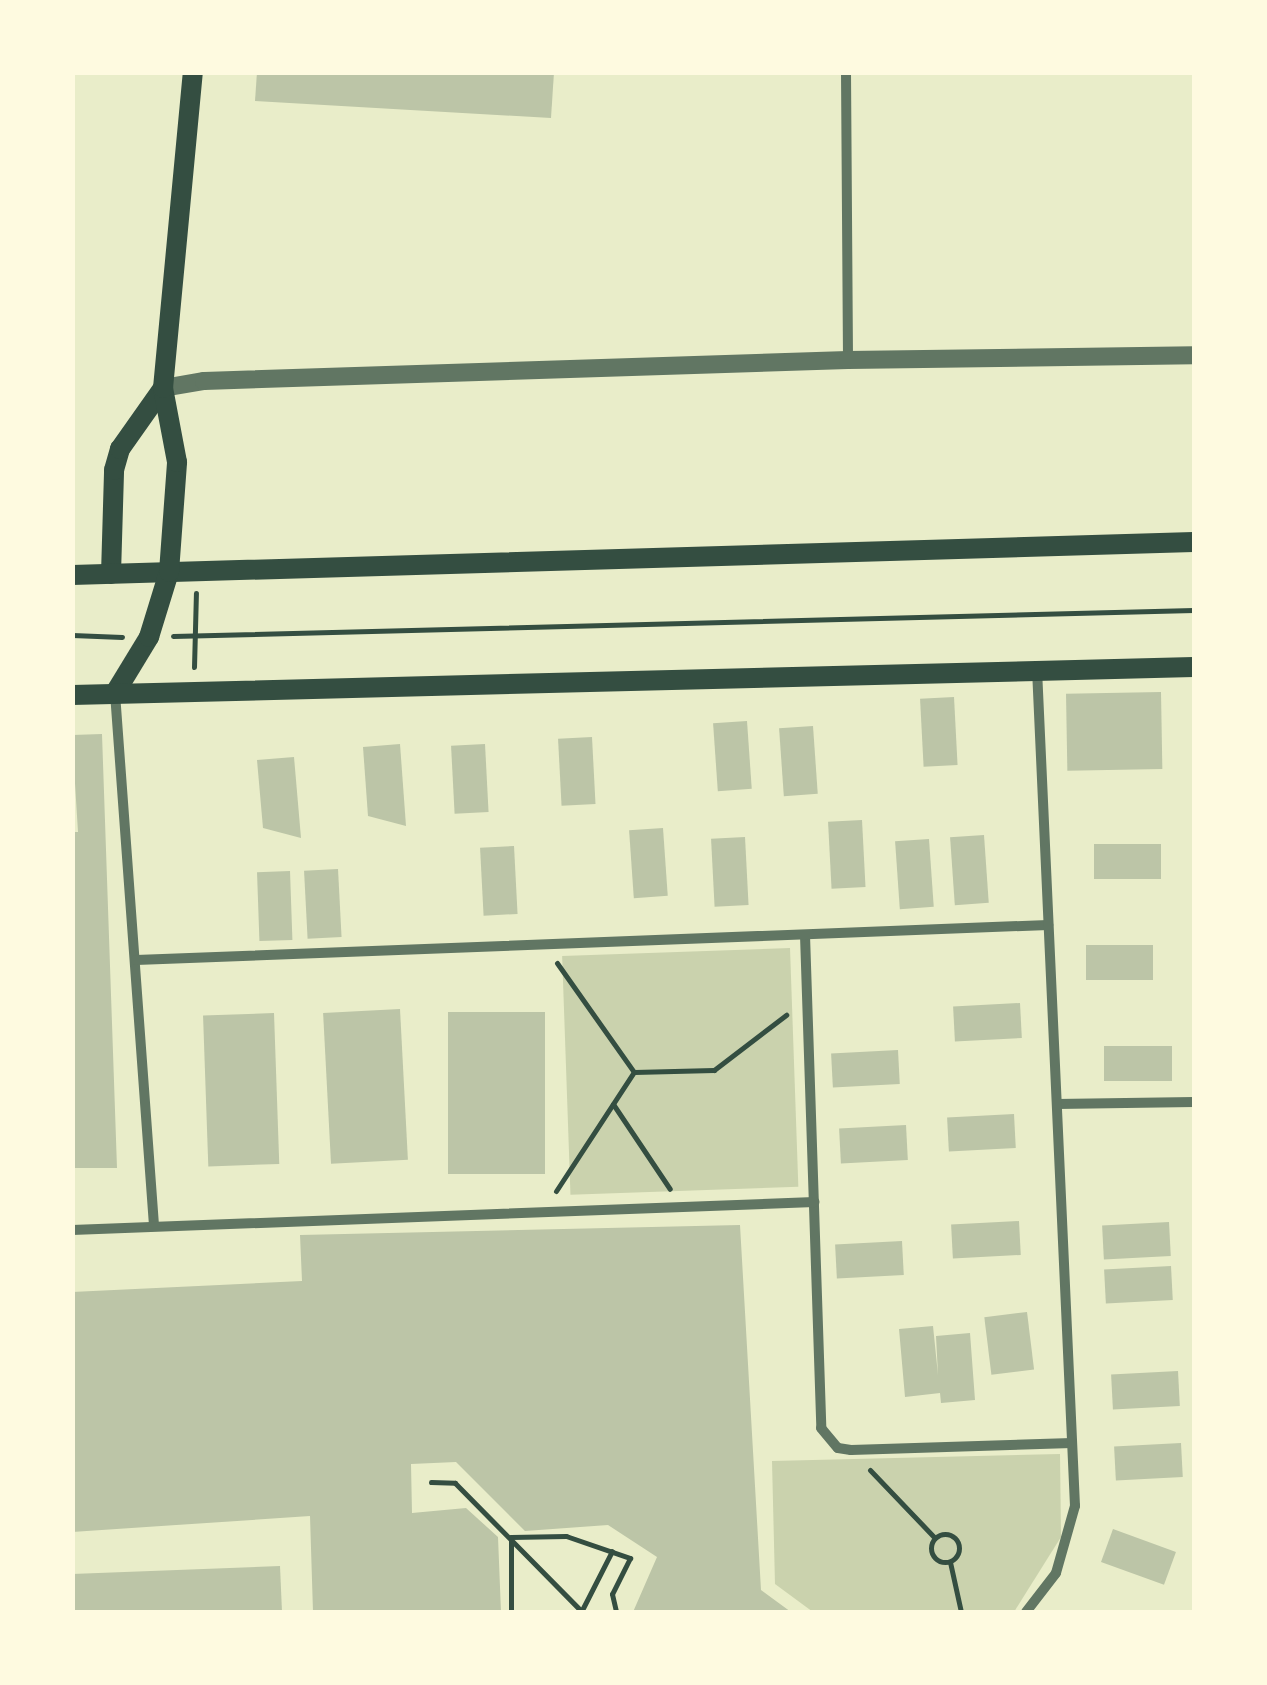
<!DOCTYPE html>
<style>
body{margin:0}
#map{position:relative;width:1267px;height:1685px;overflow:hidden;background:#e9edc9;font-family:"Fira Sans",sans-serif}
div>[style]{position:absolute}
.green>*{inset:0;background:#cad2ad;transform-origin:0 0}
.building>*{inset:0;background:#bcc5a7;transform-origin:0 0}
.path>*{height:5px;margin:-2.5px;padding:0 2.5px;transform-origin:2.5px;border-radius:2.5px;background:#344e41}
.path>.ring{margin:-2.5px;padding:0;box-sizing:content-box;background:none;border:5px solid #344e41;border-radius:50%}
.minor>*{height:10px;margin:-5px;padding:0 5px;transform-origin:5px;border-radius:5px;background:#617663}
.tertiary>*{height:18px;margin:-9px;padding:0 9px;transform-origin:9px;border-radius:9px;background:#617663}
.secondary>*{height:20px;margin:-10px;padding:0 10px;transform-origin:10px;border-radius:10px;background:#344e41}
span{translate:-50% -50%;white-space:nowrap;text-align:center;line-height:1.15;-webkit-text-stroke:10px #fefae0;paint-order:stroke}
.frame{position:absolute;inset:0;border:75px solid #fefae0;pointer-events:none}
</style>
<div id="map">
<div class="green">
<i style="left:790px;top:948px;width:239px;height:228px;rotate:88deg"></i>
<i style="clip-path:polygon(1060px 1454px,1061px 1537px,1014px 1612px,813px 1612px,775px 1584px,772px 1461px)"></i>
</div>
<div class="building">
<i style="clip-path:polygon(257px 72px,554px 72px,551px 118px,255px 101px)"></i>
<i style="left:1161px;top:692px;width:77px;height:95px;rotate:89deg"></i>
<i style="left:954px;top:697px;width:68px;height:34px;rotate:87deg"></i>
<i style="left:747px;top:721px;width:68px;height:34px;rotate:86deg"></i>
<i style="left:813px;top:726px;width:68px;height:34px;rotate:86deg"></i>
<i style="clip-path:polygon(102px 734px,117px 1168px,72px 1168px,72px 832px,78px 832px,72px 735px)"></i>
<i style="left:592px;top:737px;width:67px;height:34px;rotate:87deg"></i>
<i style="clip-path:polygon(400px 744px,406px 826px,368px 816px,363px 747px)"></i>
<i style="left:485px;top:744px;width:68px;height:34px;rotate:87deg"></i>
<i style="clip-path:polygon(294px 757px,301px 838px,263px 828px,257px 760px)"></i>
<i style="left:862px;top:820px;width:67px;height:34px;rotate:87deg"></i>
<i style="left:663px;top:828px;width:68px;height:34px;rotate:86deg"></i>
<i style="left:984px;top:835px;width:68px;height:34px;rotate:86deg"></i>
<i style="left:745px;top:837px;width:68px;height:34px;rotate:87deg"></i>
<i style="left:929px;top:839px;width:68px;height:34px;rotate:86deg"></i>
<i style="left:1094px;top:844px;width:67px;height:35px"></i>
<i style="left:514px;top:846px;width:68px;height:34px;rotate:87deg"></i>
<i style="left:338px;top:869px;width:68px;height:34px;rotate:87deg"></i>
<i style="left:290px;top:871px;width:69px;height:33px;rotate:88deg"></i>
<i style="left:1086px;top:945px;width:67px;height:35px"></i>
<i style="left:1020px;top:1003px;width:35px;height:67px;rotate:87deg"></i>
<i style="left:400px;top:1009px;width:151px;height:77px;rotate:87deg"></i>
<i style="left:448px;top:1012px;width:97px;height:162px"></i>
<i style="left:274px;top:1013px;width:151px;height:71px;rotate:88deg"></i>
<i style="left:1104px;top:1046px;width:68px;height:35px"></i>
<i style="left:898px;top:1050px;width:34px;height:67px;rotate:87deg"></i>
<i style="left:1014px;top:1114px;width:34px;height:67px;rotate:87deg"></i>
<i style="left:906px;top:1125px;width:35px;height:67px;rotate:87deg"></i>
<i style="left:1019px;top:1221px;width:34px;height:68px;rotate:87deg"></i>
<i style="left:1169px;top:1222px;width:34px;height:67px;rotate:87deg"></i>
<i style="clip-path:polygon(740px 1225px,761px 1590px,791px 1612px,633px 1612px,657px 1557px,608px 1525px,525px 1531px,456px 1462px,411px 1464px,412px 1513px,466px 1508px,498px 1537px,501px 1612px,313px 1612px,310px 1516px,72px 1532px,72px 1292px,302px 1281px,300px 1235px)"></i>
<i style="left:902px;top:1241px;width:34px;height:67px;rotate:87deg"></i>
<i style="left:1171px;top:1266px;width:34px;height:67px;rotate:87deg"></i>
<i style="left:1027px;top:1312px;width:58px;height:43px;rotate:83deg"></i>
<i style="clip-path:polygon(933px 1326px,938px 1375px,936px 1336px,970px 1333px,975px 1400px,941px 1403px,940px 1393px,905px 1397px,899px 1329px)"></i>
<i style="left:1178px;top:1371px;width:35px;height:67px;rotate:87deg"></i>
<i style="left:1181px;top:1443px;width:34px;height:67px;rotate:87deg"></i>
<i style="left:1113px;top:1529px;width:67px;height:35px;rotate:20deg"></i>
<i style="clip-path:polygon(280px 1566px,282px 1612px,72px 1612px,72px 1574px)"></i>
</div>
<div class="path">
<i style="left:72px;top:635px;width:50px;rotate:2.3deg"></i>
<i style="left:173px;top:636px;width:1021px;rotate:-1.46deg"></i>
<i style="left:194px;top:667px;width:74px;rotate:-88.5deg"></i>
<i style="left:557px;top:963px;width:133px;rotate:54.8deg"></i>
<i style="left:634px;top:1072px;width:80px;rotate:-1.4deg"></i>
<i style="left:714px;top:1070px;width:91px;rotate:-37.4deg"></i>
<i style="left:613px;top:1104px;width:102px;rotate:56.2deg"></i>
<i style="left:556px;top:1191px;width:142px;rotate:-56.8deg"></i>
<i style="left:870px;top:1470px;width:94px;rotate:46.3deg"></i>
<i style="left:431px;top:1482px;width:24px;rotate:2deg"></i>
<i style="left:455px;top:1483px;width:181px;rotate:45.4deg"></i>
<i class="ring" style="left:931px;top:1534px;width:23px;height:23px"></i>
<i style="left:950px;top:1562px;width:51px;rotate:77.6deg"></i>
<i style="left:582px;top:1610px;width:66px;rotate:-63deg"></i>
<i style="left:511px;top:1612px;width:75px;rotate:-90deg"></i>
<i style="left:511px;top:1537px;width:55px;rotate:-1deg"></i>
<i style="left:566px;top:1536px;width:68px;rotate:19deg"></i>
<i style="left:630px;top:1558px;width:40px;rotate:116.6deg"></i>
<i style="left:612px;top:1594px;width:18px;rotate:77deg"></i>
</div>
<div class="minor">
<i style="left:846px;top:72px;width:288px;rotate:89.6deg"></i>
<i style="left:115px;top:693px;width:533px;rotate:85.81deg"></i>
<i style="left:805px;top:935px;width:493px;rotate:88.1deg"></i>
<i style="left:821px;top:1428px;width:26px;rotate:50deg"></i>
<i style="left:838px;top:1448px;width:13px;rotate:9deg"></i>
<i style="left:851px;top:1450px;width:221px;rotate:-1.8deg"></i>
<i style="left:136px;top:960px;width:913px;rotate:-2.2deg"></i>
<i style="left:1057px;top:1104px;width:137px;rotate:-0.8deg"></i>
<i style="left:72px;top:1230px;width:743px;rotate:-2.16deg"></i>
<i style="left:1026px;top:1612px;width:49px;rotate:-52.4deg"></i>
<i style="left:1056px;top:1573px;width:70px;rotate:-74.2deg"></i>
<i style="left:1075px;top:1506px;width:838px;rotate:-92.6deg"></i>
</div>
<div class="tertiary">
<i style="left:163px;top:388px;width:42px;rotate:-9.7deg"></i>
<i style="left:204px;top:381px;width:644px;rotate:-1.87deg"></i>
<i style="left:848px;top:360px;width:346px;rotate:-0.8deg"></i>
</div>
<div class="secondary">
<i style="left:111px;top:574px;width:104px;rotate:-88.3deg"></i>
<i style="left:114px;top:470px;width:22px;rotate:-74deg"></i>
<i style="left:120px;top:449px;width:75px;rotate:-54.8deg"></i>
<i style="left:72px;top:575px;width:1122px;rotate:-1.68deg"></i>
<i style="left:115px;top:693px;width:66px;rotate:-58.7deg"></i>
<i style="left:149px;top:637px;width:68px;rotate:-72.9deg"></i>
<i style="left:169px;top:572px;width:110px;rotate:-85.8deg"></i>
<i style="left:177px;top:462px;width:75px;rotate:-100.7deg"></i>
<i style="left:163px;top:388px;width:317px;rotate:-84.6deg"></i>
<i style="left:72px;top:695px;width:1122px;rotate:-1.43deg"></i>
</div>
<div class="frame"></div>
</div>
